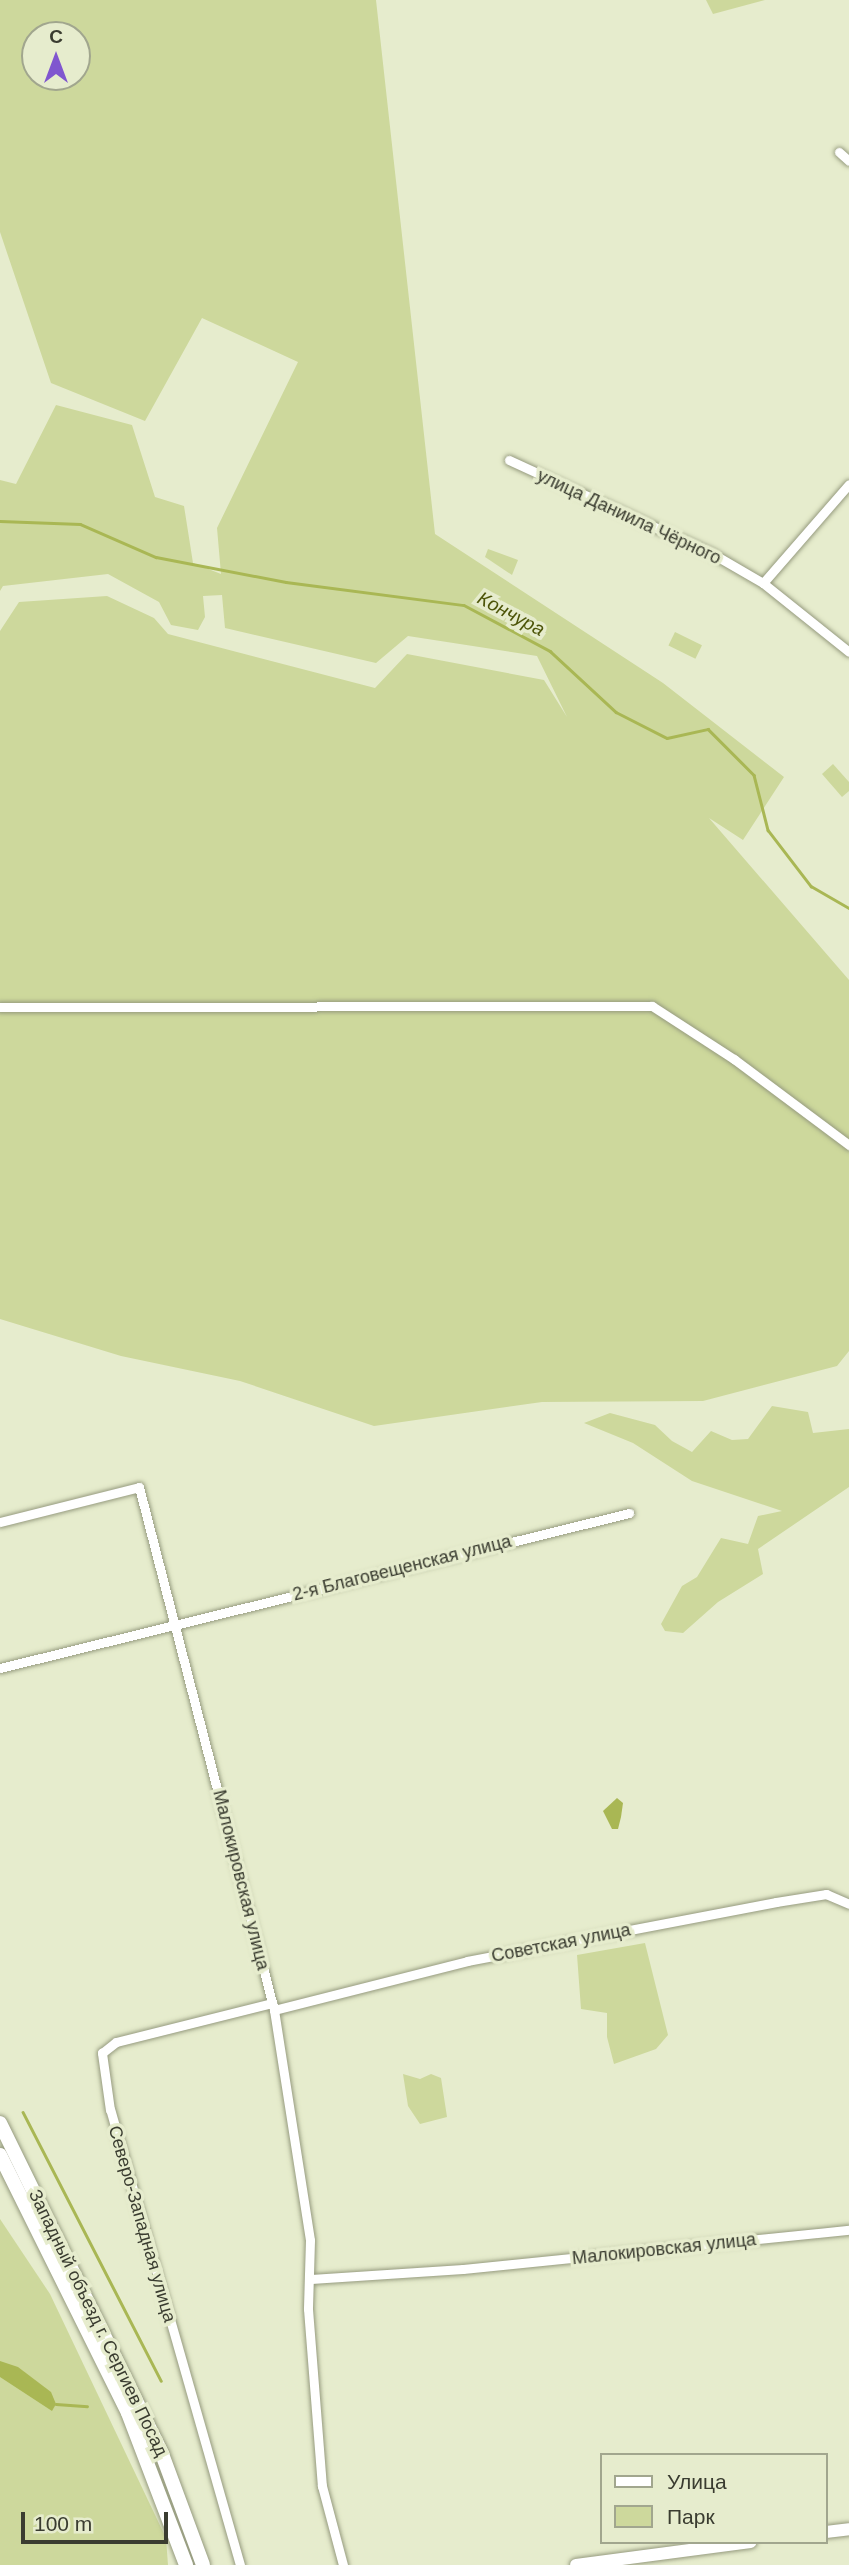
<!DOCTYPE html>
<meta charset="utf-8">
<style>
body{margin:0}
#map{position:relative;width:849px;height:2565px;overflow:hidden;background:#e6eccd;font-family:Arial,sans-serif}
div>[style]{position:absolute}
.green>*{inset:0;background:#cdd89c;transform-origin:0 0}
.water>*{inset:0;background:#a9b754}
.stream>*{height:2.5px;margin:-1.25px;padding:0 1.25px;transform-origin:1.25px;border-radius:1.25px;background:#a9b754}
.roads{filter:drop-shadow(0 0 2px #969b7f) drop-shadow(0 0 2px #969b7f)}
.street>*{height:9px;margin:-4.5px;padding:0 4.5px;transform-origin:4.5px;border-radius:4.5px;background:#fff}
.secondary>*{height:12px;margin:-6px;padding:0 6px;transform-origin:6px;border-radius:6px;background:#fff}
.primary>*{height:14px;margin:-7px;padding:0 7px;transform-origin:7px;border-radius:7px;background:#fff}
span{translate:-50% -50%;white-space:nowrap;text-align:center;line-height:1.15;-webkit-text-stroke:7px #e6eccd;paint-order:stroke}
.street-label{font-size:18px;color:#3a3c30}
.water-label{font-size:19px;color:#4d5509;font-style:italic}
.legend{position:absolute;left:600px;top:2453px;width:228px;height:91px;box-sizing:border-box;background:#e6eccd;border:2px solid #a1a68e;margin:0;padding:9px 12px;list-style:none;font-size:21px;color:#3a3c30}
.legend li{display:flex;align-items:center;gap:14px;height:35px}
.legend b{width:35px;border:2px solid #a1a68e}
.north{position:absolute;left:21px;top:21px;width:70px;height:70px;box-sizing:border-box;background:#e6eccd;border:2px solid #a1a68e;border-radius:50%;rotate:0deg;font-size:19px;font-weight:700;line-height:28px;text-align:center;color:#3a3c30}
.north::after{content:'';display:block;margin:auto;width:24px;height:32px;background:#8056cf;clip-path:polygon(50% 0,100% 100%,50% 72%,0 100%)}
.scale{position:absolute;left:21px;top:2512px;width:147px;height:32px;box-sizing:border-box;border:4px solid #3a3c30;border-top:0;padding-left:9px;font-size:21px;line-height:24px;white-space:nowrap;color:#3a3c30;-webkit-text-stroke:5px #e6eccd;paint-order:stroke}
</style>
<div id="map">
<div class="green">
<i style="clip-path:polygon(evenodd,0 0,376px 0,435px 534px,663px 683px,784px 777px,743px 840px,709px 818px,849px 980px,849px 1351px,837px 1366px,703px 1401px,542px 1402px,374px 1426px,240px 1381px,121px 1356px,0 1319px,0 631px,19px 602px,107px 596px,154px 618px,168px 634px,375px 688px,407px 654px,544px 680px,567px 717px,537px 656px,408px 636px,376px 663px,225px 628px,222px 595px,203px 596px,205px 617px,198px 630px,171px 625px,159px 602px,108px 574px,3px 586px,0 591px,0 480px,16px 484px,56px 405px,132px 425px,155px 497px,184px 506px,193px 563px,221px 574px,217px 528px,298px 362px,202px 318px,145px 421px,51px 383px,0 232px,0 0,35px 35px,77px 35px,77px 77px,35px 77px,35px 35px)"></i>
<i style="clip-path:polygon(706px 0,765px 0,713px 14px)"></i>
<i style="clip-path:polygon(488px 549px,518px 560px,512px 575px,485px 557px)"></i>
<i style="left:675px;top:632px;width:30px;height:15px;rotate:26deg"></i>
<i style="clip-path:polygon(833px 764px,849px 782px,849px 791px,842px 797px,822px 774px)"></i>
<i style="clip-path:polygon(772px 1406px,808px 1412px,813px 1433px,849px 1429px,849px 1487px,758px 1549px,763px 1574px,718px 1602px,683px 1633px,665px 1631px,661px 1624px,682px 1586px,697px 1577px,721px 1538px,748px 1544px,758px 1516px,782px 1511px,692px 1481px,633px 1443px,584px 1423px,610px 1413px,655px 1425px,672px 1441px,692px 1452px,711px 1431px,732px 1440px,748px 1439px)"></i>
<i style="clip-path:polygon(645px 1943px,668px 2035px,656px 2049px,614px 2064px,607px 2037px,607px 2013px,581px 2009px,577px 1955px)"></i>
<i style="clip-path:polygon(403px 2074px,420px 2079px,431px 2074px,441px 2078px,447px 2117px,420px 2124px,408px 2106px)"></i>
<i style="clip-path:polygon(0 2219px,50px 2294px,166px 2538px,168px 2565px,0 2565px)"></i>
</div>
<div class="water">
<i style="clip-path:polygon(617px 1798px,623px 1803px,621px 1817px,618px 1829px,612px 1829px,603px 1811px)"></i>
<i style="clip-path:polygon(0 2361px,18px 2367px,51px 2392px,56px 2404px,52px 2411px,0 2377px)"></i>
</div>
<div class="stream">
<i style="left:0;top:521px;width:80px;rotate:2.1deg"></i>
<i style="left:80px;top:524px;width:83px;rotate:23.5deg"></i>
<i style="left:156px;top:557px;width:132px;rotate:10.9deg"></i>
<i style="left:286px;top:582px;width:179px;rotate:7.4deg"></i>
<i style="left:464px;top:605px;width:98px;rotate:28.1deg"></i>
<i style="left:550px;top:651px;width:90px;rotate:42.7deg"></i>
<i style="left:616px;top:712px;width:57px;rotate:27deg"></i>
<i style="left:667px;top:738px;width:42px;rotate:-12.4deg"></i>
<i style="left:708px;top:729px;width:65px;rotate:45deg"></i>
<i style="left:754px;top:775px;width:57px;rotate:75.7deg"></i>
<i style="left:768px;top:830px;width:71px;rotate:52.5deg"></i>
<i style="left:811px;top:886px;width:44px;rotate:30.1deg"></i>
<i style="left:23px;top:2112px;width:302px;rotate:62.8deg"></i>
<i style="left:56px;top:2404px;width:31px;rotate:4deg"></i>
</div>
<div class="roads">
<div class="street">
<i style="left:839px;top:152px;width:13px;rotate:42deg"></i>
<i style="left:509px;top:460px;width:225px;rotate:24.7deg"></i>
<i style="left:713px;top:554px;width:58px;rotate:30.1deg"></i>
<i style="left:763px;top:583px;width:110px;rotate:38.7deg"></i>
<i style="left:763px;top:583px;width:131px;rotate:-49deg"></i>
<i style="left:0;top:1007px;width:652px;rotate:-0.09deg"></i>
<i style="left:652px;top:1006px;width:98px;rotate:32.9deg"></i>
<i style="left:734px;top:1059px;width:144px;rotate:36.8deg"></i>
<i style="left:0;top:1522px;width:143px;rotate:-14.1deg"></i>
<i style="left:139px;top:1487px;width:540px;rotate:75.53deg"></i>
<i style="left:274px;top:2010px;width:233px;rotate:81.1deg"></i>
<i style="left:310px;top:2240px;width:69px;rotate:91.7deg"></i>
<i style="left:308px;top:2309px;width:178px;rotate:85.5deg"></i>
<i style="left:322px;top:2486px;width:82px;rotate:75.1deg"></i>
<i style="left:0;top:1668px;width:648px;rotate:-13.84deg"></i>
<i style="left:274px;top:2010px;width:199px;rotate:-14.2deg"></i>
<i style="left:467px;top:1961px;width:315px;rotate:-10.8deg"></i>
<i style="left:776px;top:1902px;width:51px;rotate:-9.1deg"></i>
<i style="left:826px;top:1894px;width:25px;rotate:23deg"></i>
<i style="left:311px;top:2279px;width:152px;rotate:-3.8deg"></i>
<i style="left:463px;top:2269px;width:388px;rotate:-5.8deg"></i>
<i style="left:240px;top:2565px;width:473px;rotate:-105.9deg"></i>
<i style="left:110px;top:2110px;width:58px;rotate:-98deg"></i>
<i style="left:102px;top:2053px;width:18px;rotate:-38deg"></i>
<i style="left:116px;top:2042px;width:161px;rotate:-14deg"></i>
</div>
<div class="secondary">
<i style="left:826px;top:2532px;width:23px;rotate:-7deg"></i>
<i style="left:576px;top:2565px;width:176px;rotate:-7.5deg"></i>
</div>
<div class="primary">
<i style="left:0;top:2123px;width:369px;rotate:63.9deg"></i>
<i style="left:162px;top:2454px;width:118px;rotate:69.7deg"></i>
<i style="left:0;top:2155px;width:288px;rotate:63.6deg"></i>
<i style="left:128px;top:2413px;width:163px;rotate:69.1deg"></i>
</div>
</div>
<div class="street-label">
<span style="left:629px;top:517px;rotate:25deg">улица Даниила Чёрного</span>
<span style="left:402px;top:1568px;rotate:-14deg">2-я Благовещенская улица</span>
<span style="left:241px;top:1880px;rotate:76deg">Малокировская улица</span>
<span style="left:561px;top:1943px;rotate:-11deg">Советская улица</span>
<span style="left:142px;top:2224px;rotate:74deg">Северо-Западная улица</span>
<span style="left:664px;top:2249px;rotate:-6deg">Малокировская улица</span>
<span style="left:98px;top:2323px;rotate:64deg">Западный объезд г. Сергиев Посад</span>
</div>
<div class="water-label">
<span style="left:511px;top:614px;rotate:28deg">Кончура</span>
</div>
<ul class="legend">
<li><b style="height:9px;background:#fff"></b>Улица</li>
<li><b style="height:19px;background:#cdd89c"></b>Парк</li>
</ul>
<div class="north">С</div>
<div class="scale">100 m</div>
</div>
